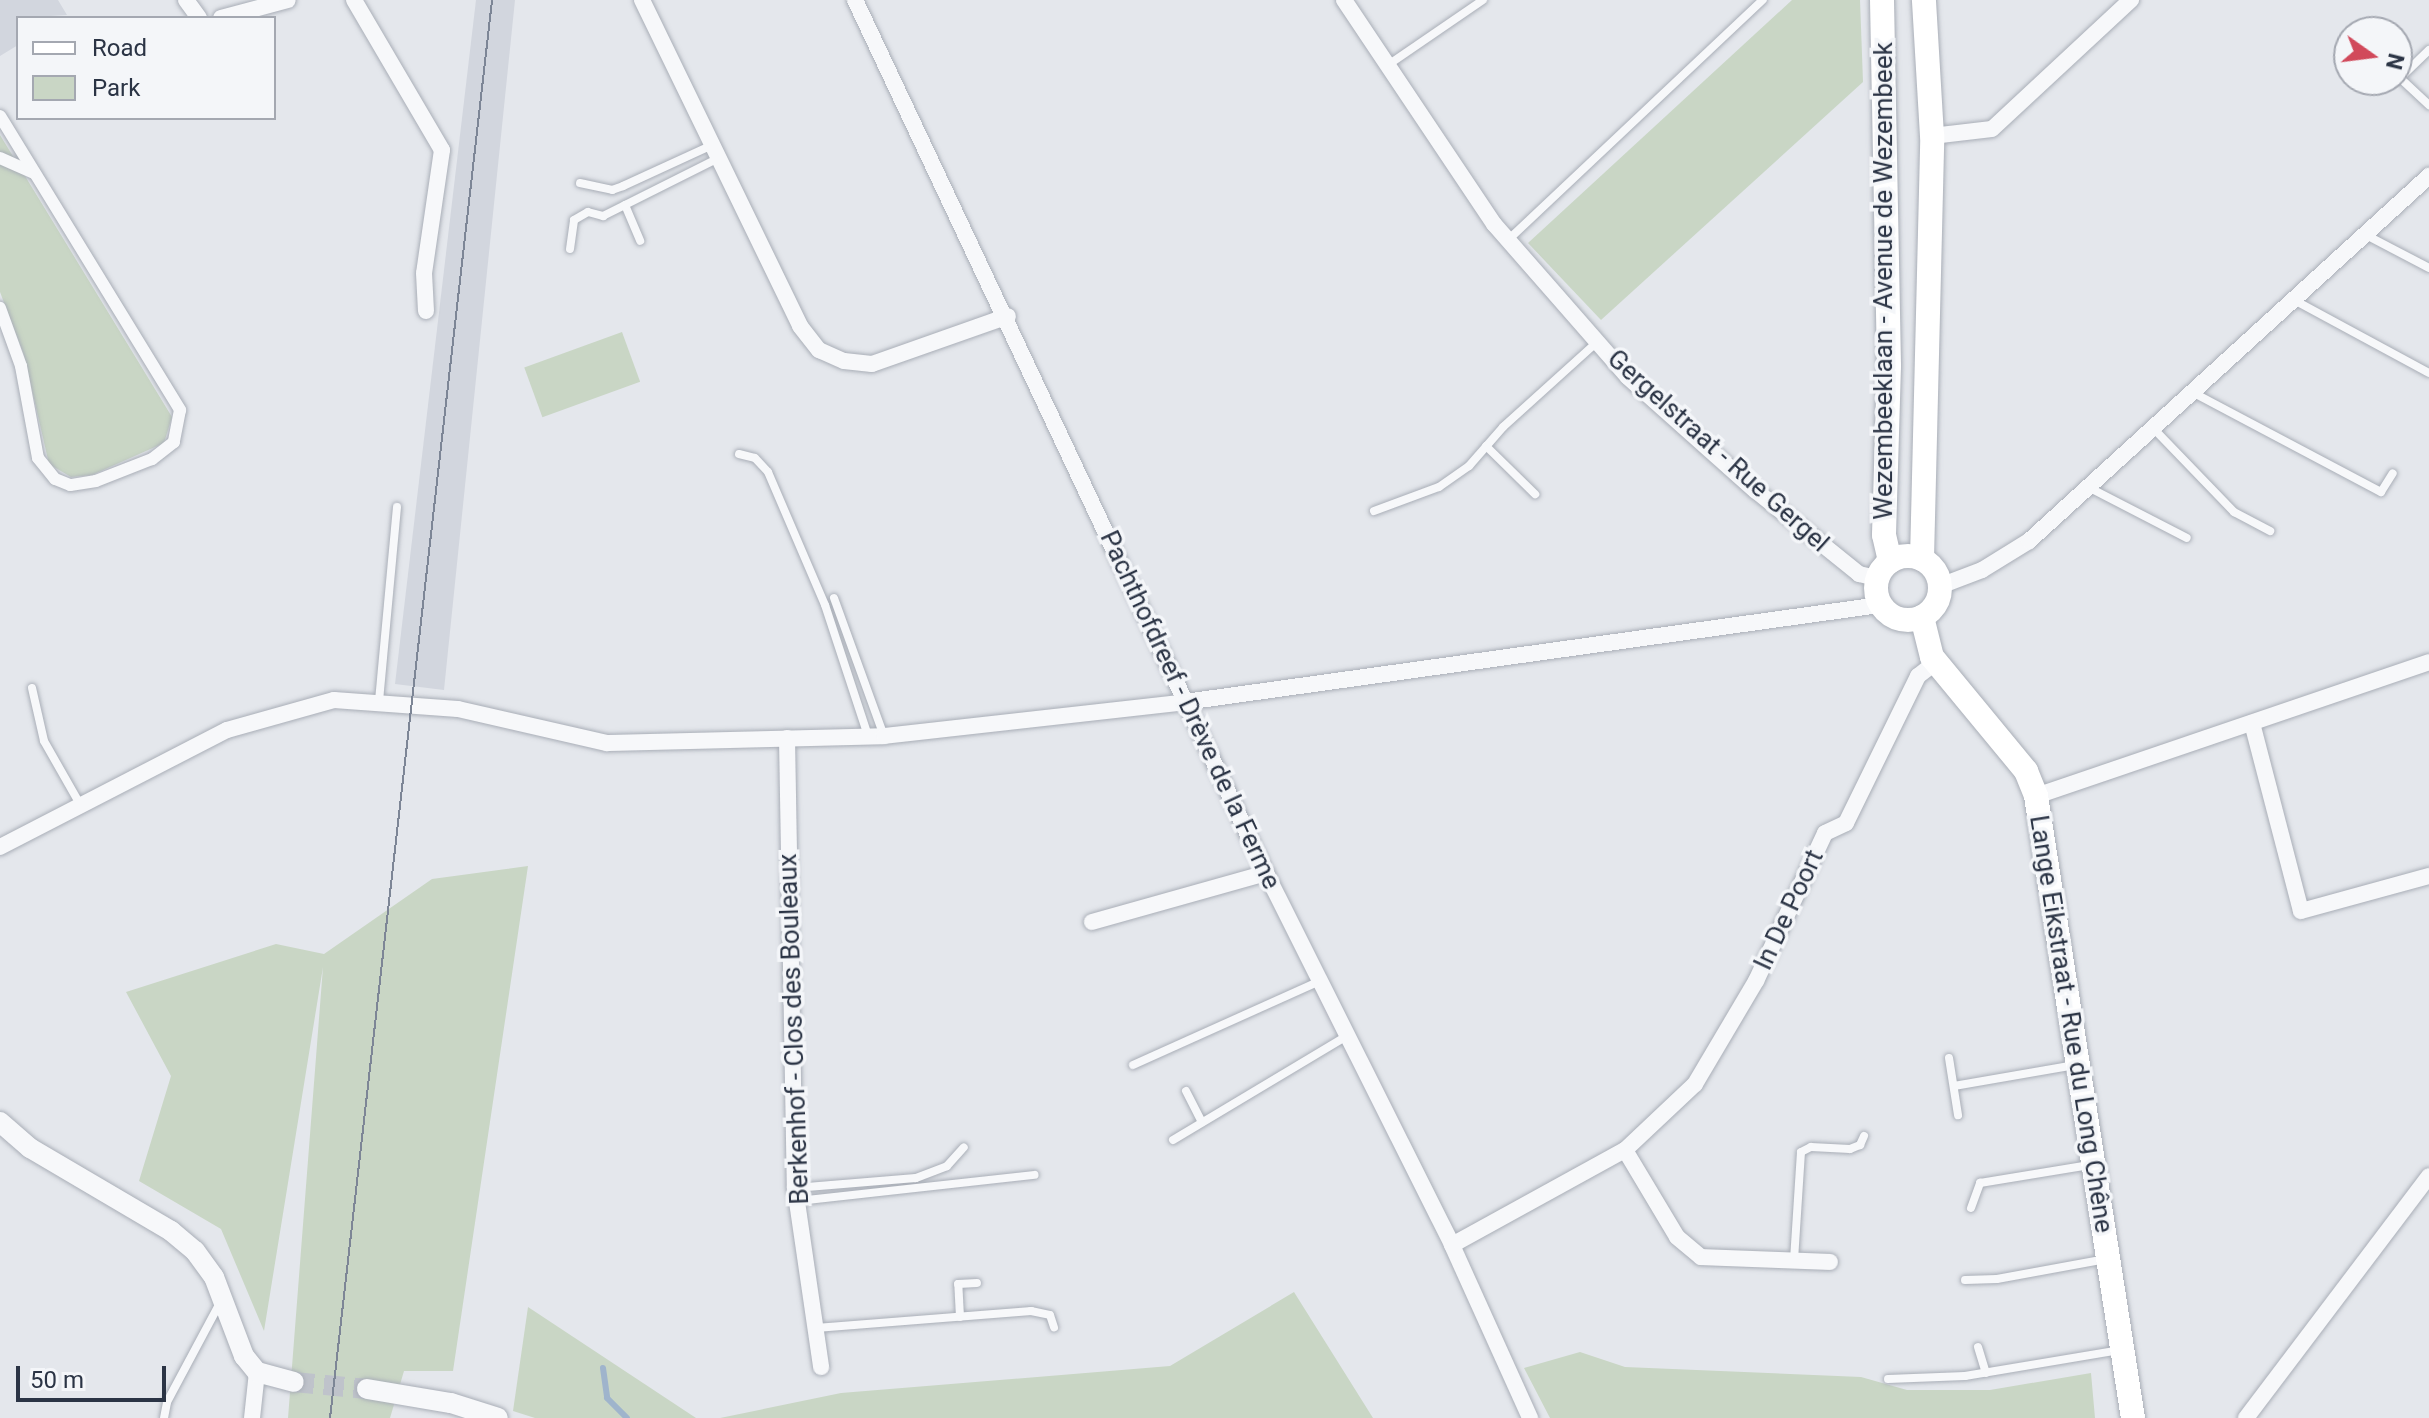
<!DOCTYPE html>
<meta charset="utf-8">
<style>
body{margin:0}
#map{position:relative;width:2429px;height:1418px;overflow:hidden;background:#e4e7ec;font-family:Roboto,sans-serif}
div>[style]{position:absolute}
.built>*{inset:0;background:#d2d6de}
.green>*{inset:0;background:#c9d6c5;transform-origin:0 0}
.stream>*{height:6px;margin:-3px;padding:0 3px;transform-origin:3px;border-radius:3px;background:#9fb4cc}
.tertiary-tunnel>*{height:20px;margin-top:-10px;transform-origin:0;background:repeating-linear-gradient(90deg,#bfc3cb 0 20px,transparent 0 30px)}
.roads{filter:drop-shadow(0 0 2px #a9aeb7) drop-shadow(0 0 2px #a9aeb7)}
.service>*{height:8px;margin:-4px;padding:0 4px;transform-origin:4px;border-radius:4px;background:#f7f8fa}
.pedestrian>*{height:12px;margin:-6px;padding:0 6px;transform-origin:6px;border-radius:6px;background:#f7f8fa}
.minor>*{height:16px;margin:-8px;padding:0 8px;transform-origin:8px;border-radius:8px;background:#f7f8fa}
.tertiary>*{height:20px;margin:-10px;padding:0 10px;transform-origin:10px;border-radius:10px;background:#f7f8fa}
.secondary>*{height:24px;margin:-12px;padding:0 12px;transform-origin:12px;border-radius:12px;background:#fff}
.secondary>.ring{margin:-12px;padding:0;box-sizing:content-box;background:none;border:24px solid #fff;border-radius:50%}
.tram>*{height:2px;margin:-1px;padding:0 1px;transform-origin:1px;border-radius:1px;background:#7d8696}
span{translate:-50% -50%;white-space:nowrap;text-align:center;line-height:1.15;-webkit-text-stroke:7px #f4f6f9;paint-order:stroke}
.street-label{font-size:26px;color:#2b3445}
.legend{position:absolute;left:16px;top:16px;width:260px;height:104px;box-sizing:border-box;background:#f4f6f9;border:2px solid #a4a8b1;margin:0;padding:10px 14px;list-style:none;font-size:24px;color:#2b3445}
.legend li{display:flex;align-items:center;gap:16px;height:40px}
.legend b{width:40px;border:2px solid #a4a8b1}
.north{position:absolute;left:2333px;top:16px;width:80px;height:80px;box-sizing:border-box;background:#f4f6f9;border:2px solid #a4a8b1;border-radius:50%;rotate:104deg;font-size:22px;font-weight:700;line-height:32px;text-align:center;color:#2b3445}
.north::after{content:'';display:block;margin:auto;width:28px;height:36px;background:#d1495b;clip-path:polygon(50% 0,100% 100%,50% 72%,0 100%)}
.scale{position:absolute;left:16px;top:1366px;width:150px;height:36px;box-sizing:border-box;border:4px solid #2b3445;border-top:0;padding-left:10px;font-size:24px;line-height:28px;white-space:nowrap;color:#2b3445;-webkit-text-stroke:6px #f4f6f9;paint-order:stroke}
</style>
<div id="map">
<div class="built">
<i style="clip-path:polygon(0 0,58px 0,67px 15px,18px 18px,18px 45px,0 56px)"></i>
<i style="clip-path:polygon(476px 0,515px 0,444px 690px,395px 684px)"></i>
</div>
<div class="green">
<i style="clip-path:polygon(1792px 0,1860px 0,1863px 82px,1601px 320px,1528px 243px)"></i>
<i style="clip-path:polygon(0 135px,172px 417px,164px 443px,92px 475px,71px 477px,49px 464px,24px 355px,0 292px)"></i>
<i style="left:622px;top:332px;width:53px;height:104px;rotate:70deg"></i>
<i style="clip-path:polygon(528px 866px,453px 1371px,404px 1371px,390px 1418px,288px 1418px,323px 967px,264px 1331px,221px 1229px,139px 1181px,171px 1076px,126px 992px,276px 944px,324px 954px,432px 879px)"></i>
<i style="clip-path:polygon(1294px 1292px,1373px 1418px,720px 1418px,841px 1393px,1170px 1366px)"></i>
<i style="clip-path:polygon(528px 1307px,696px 1418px,535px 1418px,513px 1411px)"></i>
<i style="clip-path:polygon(1580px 1352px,1625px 1367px,1861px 1377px,1907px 1390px,1990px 1390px,2091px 1373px,2095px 1418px,1550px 1418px,1524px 1368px)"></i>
</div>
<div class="stream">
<i style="left:603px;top:1368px;width:30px;rotate:82deg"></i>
<i style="left:607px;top:1398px;width:28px;rotate:45deg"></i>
</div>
<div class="tertiary-tunnel">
<i style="left:294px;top:1382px;width:73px;rotate:5.5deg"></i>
</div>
<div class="roads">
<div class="service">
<i style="left:2429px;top:50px;width:40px;rotate:136deg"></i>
<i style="left:2400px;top:78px;width:40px;rotate:43deg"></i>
<i style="left:1388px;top:65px;width:115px;rotate:-34.4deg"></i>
<i style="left:580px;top:183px;width:33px;rotate:12deg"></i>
<i style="left:612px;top:190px;width:12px;rotate:-20deg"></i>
<i style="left:623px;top:186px;width:98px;rotate:-24.7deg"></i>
<i style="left:625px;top:205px;width:39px;rotate:67deg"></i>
<i style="left:2366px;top:235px;width:71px;rotate:27.6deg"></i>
<i style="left:1508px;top:240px;width:350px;rotate:-43.3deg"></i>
<i style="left:570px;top:249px;width:29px;rotate:-82deg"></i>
<i style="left:574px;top:220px;width:16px;rotate:-30deg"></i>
<i style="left:588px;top:212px;width:16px;rotate:15deg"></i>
<i style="left:603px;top:216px;width:130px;rotate:-26.6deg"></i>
<i style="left:2294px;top:300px;width:153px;rotate:28.4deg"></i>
<i style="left:2192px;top:392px;width:214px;rotate:27.9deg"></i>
<i style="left:2381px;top:492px;width:22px;rotate:-58deg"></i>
<i style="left:2153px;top:428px;width:117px;rotate:46deg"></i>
<i style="left:2234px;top:512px;width:41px;rotate:27.8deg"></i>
<i style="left:1486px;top:446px;width:69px;rotate:44.4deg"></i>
<i style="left:739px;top:454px;width:16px;rotate:14deg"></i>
<i style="left:755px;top:458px;width:19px;rotate:47deg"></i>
<i style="left:768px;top:472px;width:145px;rotate:66.8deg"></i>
<i style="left:825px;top:605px;width:138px;rotate:71.8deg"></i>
<i style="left:2088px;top:487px;width:111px;rotate:27.3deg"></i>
<i style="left:1374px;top:511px;width:69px;rotate:-20.3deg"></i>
<i style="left:1439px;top:487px;width:37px;rotate:-35deg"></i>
<i style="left:1469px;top:466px;width:52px;rotate:-48.9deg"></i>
<i style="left:1503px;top:427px;width:127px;rotate:-42.1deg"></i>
<i style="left:834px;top:598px;width:147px;rotate:70.1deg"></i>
<i style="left:32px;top:688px;width:54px;rotate:77.2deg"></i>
<i style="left:44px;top:741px;width:73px;rotate:60.3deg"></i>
<i style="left:379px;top:701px;width:195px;rotate:-84.7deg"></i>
<i style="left:1949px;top:1058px;width:58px;rotate:81deg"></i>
<i style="left:1133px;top:1065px;width:203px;rotate:-24.2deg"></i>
<i style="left:1954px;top:1086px;width:123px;rotate:-9.8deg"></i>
<i style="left:1186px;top:1091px;width:35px;rotate:63deg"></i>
<i style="left:1173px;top:1140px;width:203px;rotate:-30.9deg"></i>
<i style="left:795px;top:1188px;width:121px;rotate:-4.7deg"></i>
<i style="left:916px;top:1178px;width:33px;rotate:-21deg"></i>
<i style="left:947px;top:1166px;width:25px;rotate:-48deg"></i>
<i style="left:798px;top:1201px;width:238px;rotate:-6.3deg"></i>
<i style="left:1971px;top:1208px;width:27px;rotate:-70deg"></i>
<i style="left:1980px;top:1183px;width:111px;rotate:-9.3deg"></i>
<i style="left:1794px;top:1260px;width:108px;rotate:-86.3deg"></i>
<i style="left:1801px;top:1152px;width:11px;rotate:-27deg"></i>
<i style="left:1811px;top:1147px;width:39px;rotate:3deg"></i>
<i style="left:1850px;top:1149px;width:11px;rotate:-22deg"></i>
<i style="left:1860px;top:1145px;width:10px;rotate:-66deg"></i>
<i style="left:1965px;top:1280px;width:32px;rotate:-2deg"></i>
<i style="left:1997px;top:1279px;width:111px;rotate:-10.4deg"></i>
<i style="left:960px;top:1317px;width:33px;rotate:-93deg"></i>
<i style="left:958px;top:1284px;width:19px;rotate:-3deg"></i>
<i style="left:816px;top:1328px;width:216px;rotate:-4.5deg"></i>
<i style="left:1031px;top:1311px;width:19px;rotate:12deg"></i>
<i style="left:1050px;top:1315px;width:13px;rotate:72deg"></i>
<i style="left:1978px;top:1347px;width:27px;rotate:73deg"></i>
<i style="left:1888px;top:1379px;width:77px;rotate:-2.2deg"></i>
<i style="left:1965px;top:1376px;width:158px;rotate:-9.5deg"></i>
<i style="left:164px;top:1418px;width:16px;rotate:-79deg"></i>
<i style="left:167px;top:1402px;width:115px;rotate:-61.9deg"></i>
</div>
<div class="pedestrian">
<i style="left:0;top:116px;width:345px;rotate:58.5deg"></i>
<i style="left:180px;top:410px;width:33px;rotate:101deg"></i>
<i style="left:174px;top:442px;width:28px;rotate:142deg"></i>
<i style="left:152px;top:459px;width:60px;rotate:158.6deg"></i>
<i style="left:96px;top:481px;width:26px;rotate:171deg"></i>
<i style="left:70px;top:485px;width:16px;rotate:-158deg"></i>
<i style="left:55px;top:479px;width:27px;rotate:-129deg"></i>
<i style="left:38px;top:458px;width:94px;rotate:-100.5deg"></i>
<i style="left:21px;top:366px;width:62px;rotate:-109.9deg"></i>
<i style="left:0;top:158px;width:36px;rotate:24deg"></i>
</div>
<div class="minor">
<i style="left:186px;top:0;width:22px;rotate:54deg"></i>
<i style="left:354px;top:0;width:174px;rotate:59.6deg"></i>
<i style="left:442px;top:150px;width:124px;rotate:98.3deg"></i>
<i style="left:424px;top:273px;width:38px;rotate:87deg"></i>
<i style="left:642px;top:0;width:362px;rotate:64.1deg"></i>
<i style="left:800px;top:326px;width:31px;rotate:52deg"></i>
<i style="left:819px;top:350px;width:27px;rotate:24deg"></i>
<i style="left:844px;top:361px;width:28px;rotate:6deg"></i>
<i style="left:872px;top:364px;width:144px;rotate:-19.4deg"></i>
<i style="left:855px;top:0;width:965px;rotate:64.79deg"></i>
<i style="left:1266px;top:873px;width:416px;rotate:63.4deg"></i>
<i style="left:1452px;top:1245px;width:190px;rotate:65.7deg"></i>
<i style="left:1344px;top:0;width:270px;rotate:56.2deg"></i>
<i style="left:1494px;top:224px;width:203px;rotate:48.8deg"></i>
<i style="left:1628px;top:377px;width:170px;rotate:41.7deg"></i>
<i style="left:1755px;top:490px;width:134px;rotate:38.9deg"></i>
<i style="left:1859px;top:574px;width:18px;rotate:13deg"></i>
<i style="left:221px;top:18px;width:69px;rotate:-15deg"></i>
<i style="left:1932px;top:136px;width:60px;rotate:-6.7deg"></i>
<i style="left:1992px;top:129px;width:190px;rotate:-42.9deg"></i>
<i style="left:1940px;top:586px;width:45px;rotate:-20.9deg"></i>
<i style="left:1982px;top:570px;width:55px;rotate:-31.7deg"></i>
<i style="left:2029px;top:541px;width:542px;rotate:-42.38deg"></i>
<i style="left:2252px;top:723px;width:194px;rotate:75.4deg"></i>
<i style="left:2301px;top:911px;width:133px;rotate:-15.3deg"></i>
<i style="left:787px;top:738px;width:450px;rotate:89deg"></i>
<i style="left:795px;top:1188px;width:181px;rotate:81.7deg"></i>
<i style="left:2036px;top:796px;width:415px;rotate:-18.8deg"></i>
<i style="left:0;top:847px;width:255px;rotate:-27.3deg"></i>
<i style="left:227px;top:730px;width:111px;rotate:-15.7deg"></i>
<i style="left:334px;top:700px;width:124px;rotate:4.2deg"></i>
<i style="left:458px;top:709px;width:153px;rotate:12.9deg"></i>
<i style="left:607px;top:743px;width:277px;rotate:-1.4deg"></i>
<i style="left:884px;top:736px;width:303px;rotate:-6.4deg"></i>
<i style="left:1185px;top:702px;width:702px;rotate:-7.95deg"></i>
<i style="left:1092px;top:922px;width:181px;rotate:-15.7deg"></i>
<i style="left:1625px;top:1150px;width:101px;rotate:59.1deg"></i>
<i style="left:1677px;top:1237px;width:31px;rotate:40deg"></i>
<i style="left:1701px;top:1257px;width:129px;rotate:2.2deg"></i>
<i style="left:1452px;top:1245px;width:197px;rotate:-28.8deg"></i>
<i style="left:1625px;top:1150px;width:96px;rotate:-43.3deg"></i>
<i style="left:1695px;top:1084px;width:120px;rotate:-59.4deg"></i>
<i style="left:1756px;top:981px;width:163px;rotate:-65deg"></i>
<i style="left:1825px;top:833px;width:23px;rotate:-25deg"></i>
<i style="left:1846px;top:823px;width:164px;rotate:-63.9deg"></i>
<i style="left:1918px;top:676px;width:23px;rotate:-38deg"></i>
<i style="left:252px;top:1418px;width:46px;rotate:-83.8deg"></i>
<i style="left:2246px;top:1418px;width:303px;rotate:-52.9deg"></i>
</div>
<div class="tertiary">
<i style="left:0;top:1122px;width:40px;rotate:41deg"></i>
<i style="left:30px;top:1148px;width:164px;rotate:30.5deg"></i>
<i style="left:171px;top:1231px;width:31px;rotate:40deg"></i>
<i style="left:195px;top:1251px;width:32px;rotate:54deg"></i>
<i style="left:214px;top:1277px;width:85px;rotate:69.2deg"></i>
<i style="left:244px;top:1356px;width:21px;rotate:51deg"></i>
<i style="left:257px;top:1372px;width:38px;rotate:15deg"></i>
<i style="left:367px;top:1389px;width:85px;rotate:9.5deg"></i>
<i style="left:451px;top:1403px;width:49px;rotate:17.7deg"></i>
</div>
<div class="secondary">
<i style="left:1882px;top:0;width:366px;rotate:88.9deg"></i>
<i style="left:1889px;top:366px;width:169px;rotate:91.7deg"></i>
<i style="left:1884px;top:535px;width:27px;rotate:77deg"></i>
<i class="ring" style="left:1876px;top:556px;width:40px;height:40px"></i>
<i style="left:1922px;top:559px;width:423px;rotate:-88.6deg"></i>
<i style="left:1932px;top:136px;width:136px;rotate:-93.4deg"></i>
<i style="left:1922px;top:617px;width:41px;rotate:76deg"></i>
<i style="left:1932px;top:657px;width:148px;rotate:50.5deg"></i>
<i style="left:2026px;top:771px;width:27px;rotate:68deg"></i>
<i style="left:2036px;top:796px;width:630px;rotate:81.14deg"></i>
</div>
</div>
<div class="tram">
<i style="left:330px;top:1418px;width:1427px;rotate:-83.48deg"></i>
</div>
<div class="street-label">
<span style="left:1884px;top:281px;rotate:-90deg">Wezembeeklaan - Avenue de Wezembeek</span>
<span style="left:1718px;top:451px;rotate:42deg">Gergelstraat - Rue Gergel</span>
<span style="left:1190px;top:710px;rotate:65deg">Pachthofdreef - Drève de la Ferme</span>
<span style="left:1789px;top:910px;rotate:-65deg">In De Poort</span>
<span style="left:2071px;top:1024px;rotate:81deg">Lange Eikstraat - Rue du Long Chêne</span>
<span style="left:794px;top:1029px;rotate:-92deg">Berkenhof - Clos des Bouleaux</span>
</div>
<ul class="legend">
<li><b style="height:10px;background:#fff"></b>Road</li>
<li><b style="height:22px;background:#c9d6c5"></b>Park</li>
</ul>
<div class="north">N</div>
<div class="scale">50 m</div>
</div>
